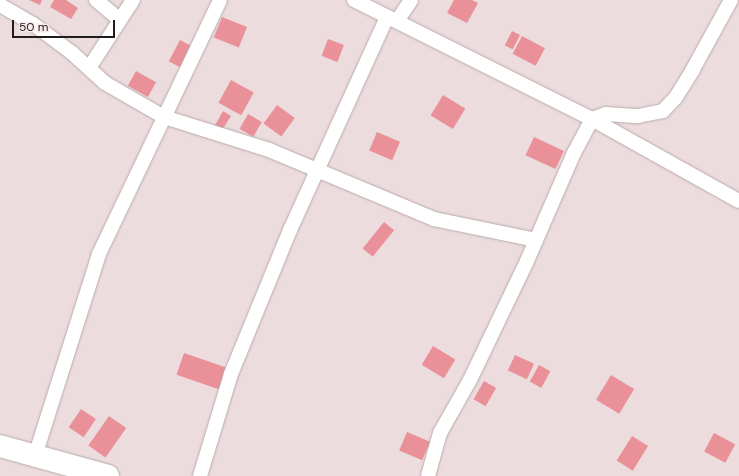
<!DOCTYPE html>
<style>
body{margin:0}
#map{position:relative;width:739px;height:476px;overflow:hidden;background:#ecdcdd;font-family:"DM Sans",sans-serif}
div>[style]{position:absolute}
.building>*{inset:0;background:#ea9098;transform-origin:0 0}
.roads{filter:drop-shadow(0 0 1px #b9aaab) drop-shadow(0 0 1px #b9aaab)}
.minor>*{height:14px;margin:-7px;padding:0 7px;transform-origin:7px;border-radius:7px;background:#fff}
.trunk>*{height:22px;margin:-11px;padding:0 11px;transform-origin:11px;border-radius:11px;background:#fff}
span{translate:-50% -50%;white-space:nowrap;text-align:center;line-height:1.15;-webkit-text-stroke:3.5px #f9e9ea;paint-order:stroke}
.scale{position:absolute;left:12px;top:20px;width:103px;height:18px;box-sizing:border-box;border:2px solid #221d1d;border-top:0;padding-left:5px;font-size:12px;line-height:14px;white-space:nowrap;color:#221d1d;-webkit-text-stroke:3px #f9e9ea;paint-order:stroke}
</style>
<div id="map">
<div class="building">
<i style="clip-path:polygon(29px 0,42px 0,40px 5px)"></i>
<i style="clip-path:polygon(54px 0,66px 0,78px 8px,71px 19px,50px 7px)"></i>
<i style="clip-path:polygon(454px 0,472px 0,478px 3px,467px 23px,447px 13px)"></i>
<i style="left:222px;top:17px;width:27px;height:22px;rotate:22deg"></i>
<i style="left:512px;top:31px;width:9px;height:16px;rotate:27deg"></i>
<i style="left:522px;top:36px;width:26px;height:20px;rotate:28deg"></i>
<i style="left:328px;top:39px;width:17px;height:18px;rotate:21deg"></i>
<i style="left:180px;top:40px;width:15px;height:24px;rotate:28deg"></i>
<i style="left:136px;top:71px;width:23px;height:17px;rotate:29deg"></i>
<i style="left:231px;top:80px;width:26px;height:26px;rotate:29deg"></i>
<i style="left:443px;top:95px;width:26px;height:24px;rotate:31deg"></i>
<i style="left:277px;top:105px;width:22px;height:23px;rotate:36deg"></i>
<i style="clip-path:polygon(223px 111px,231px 116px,220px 133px,213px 129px)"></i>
<i style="left:248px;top:114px;width:16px;height:17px;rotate:30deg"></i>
<i style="left:377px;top:132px;width:25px;height:20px;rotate:23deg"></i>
<i style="left:534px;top:137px;width:33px;height:20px;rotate:25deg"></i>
<i style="left:384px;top:222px;width:13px;height:34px;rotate:39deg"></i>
<i style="left:433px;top:346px;width:26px;height:22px;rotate:31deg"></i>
<i style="left:184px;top:353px;width:46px;height:23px;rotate:19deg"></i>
<i style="left:515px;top:355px;width:21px;height:17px;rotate:25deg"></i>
<i style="left:539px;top:365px;width:13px;height:19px;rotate:29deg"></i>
<i style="left:611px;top:375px;width:27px;height:29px;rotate:31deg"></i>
<i style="left:484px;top:381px;width:14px;height:21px;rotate:30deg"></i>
<i style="left:81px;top:409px;width:18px;height:22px;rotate:34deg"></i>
<i style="left:109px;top:416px;width:21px;height:36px;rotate:35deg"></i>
<i style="left:407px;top:432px;width:25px;height:20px;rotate:23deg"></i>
<i style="left:714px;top:433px;width:24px;height:21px;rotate:28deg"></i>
<i style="left:632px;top:436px;width:19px;height:29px;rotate:32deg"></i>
</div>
<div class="roads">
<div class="minor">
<i style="left:96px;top:0;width:31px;rotate:40deg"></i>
<i style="left:354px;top:0;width:266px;rotate:26.6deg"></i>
<i style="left:592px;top:119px;width:168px;rotate:29.2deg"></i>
<i style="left:0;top:5px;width:38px;rotate:30deg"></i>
<i style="left:33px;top:24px;width:49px;rotate:36.6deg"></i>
<i style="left:72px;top:53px;width:45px;rotate:42.3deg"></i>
<i style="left:105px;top:83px;width:68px;rotate:30deg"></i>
<i style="left:164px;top:117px;width:110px;rotate:17.4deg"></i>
<i style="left:269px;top:150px;width:179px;rotate:22.7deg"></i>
<i style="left:434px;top:219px;width:104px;rotate:11.6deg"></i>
<i style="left:397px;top:21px;width:25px;rotate:-56deg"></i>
<i style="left:89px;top:68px;width:81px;rotate:-57.1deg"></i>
<i style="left:35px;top:456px;width:212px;rotate:-72.4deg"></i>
<i style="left:99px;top:254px;width:281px;rotate:-64.5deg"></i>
<i style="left:200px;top:476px;width:107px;rotate:-73.1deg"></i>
<i style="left:231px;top:374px;width:156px;rotate:-67.7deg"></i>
<i style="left:290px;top:230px;width:234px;rotate:-65.5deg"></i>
<i style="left:428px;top:476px;width:45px;rotate:-74.4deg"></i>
<i style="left:440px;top:433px;width:61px;rotate:-60.5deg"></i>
<i style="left:470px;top:380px;width:132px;rotate:-64.4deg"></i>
<i style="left:527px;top:261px;width:118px;rotate:-66.5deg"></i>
<i style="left:574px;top:153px;width:38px;rotate:-62deg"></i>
<i style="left:592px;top:119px;width:15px;rotate:-20deg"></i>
<i style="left:606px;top:114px;width:32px;rotate:4deg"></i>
<i style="left:638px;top:116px;width:25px;rotate:-11deg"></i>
<i style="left:663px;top:111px;width:19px;rotate:-47deg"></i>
<i style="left:676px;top:97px;width:31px;rotate:-58deg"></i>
<i style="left:692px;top:71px;width:81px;rotate:-61.2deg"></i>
</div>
<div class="trunk">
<i style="left:0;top:446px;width:112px;rotate:15.5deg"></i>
</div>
</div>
<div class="scale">50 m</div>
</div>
